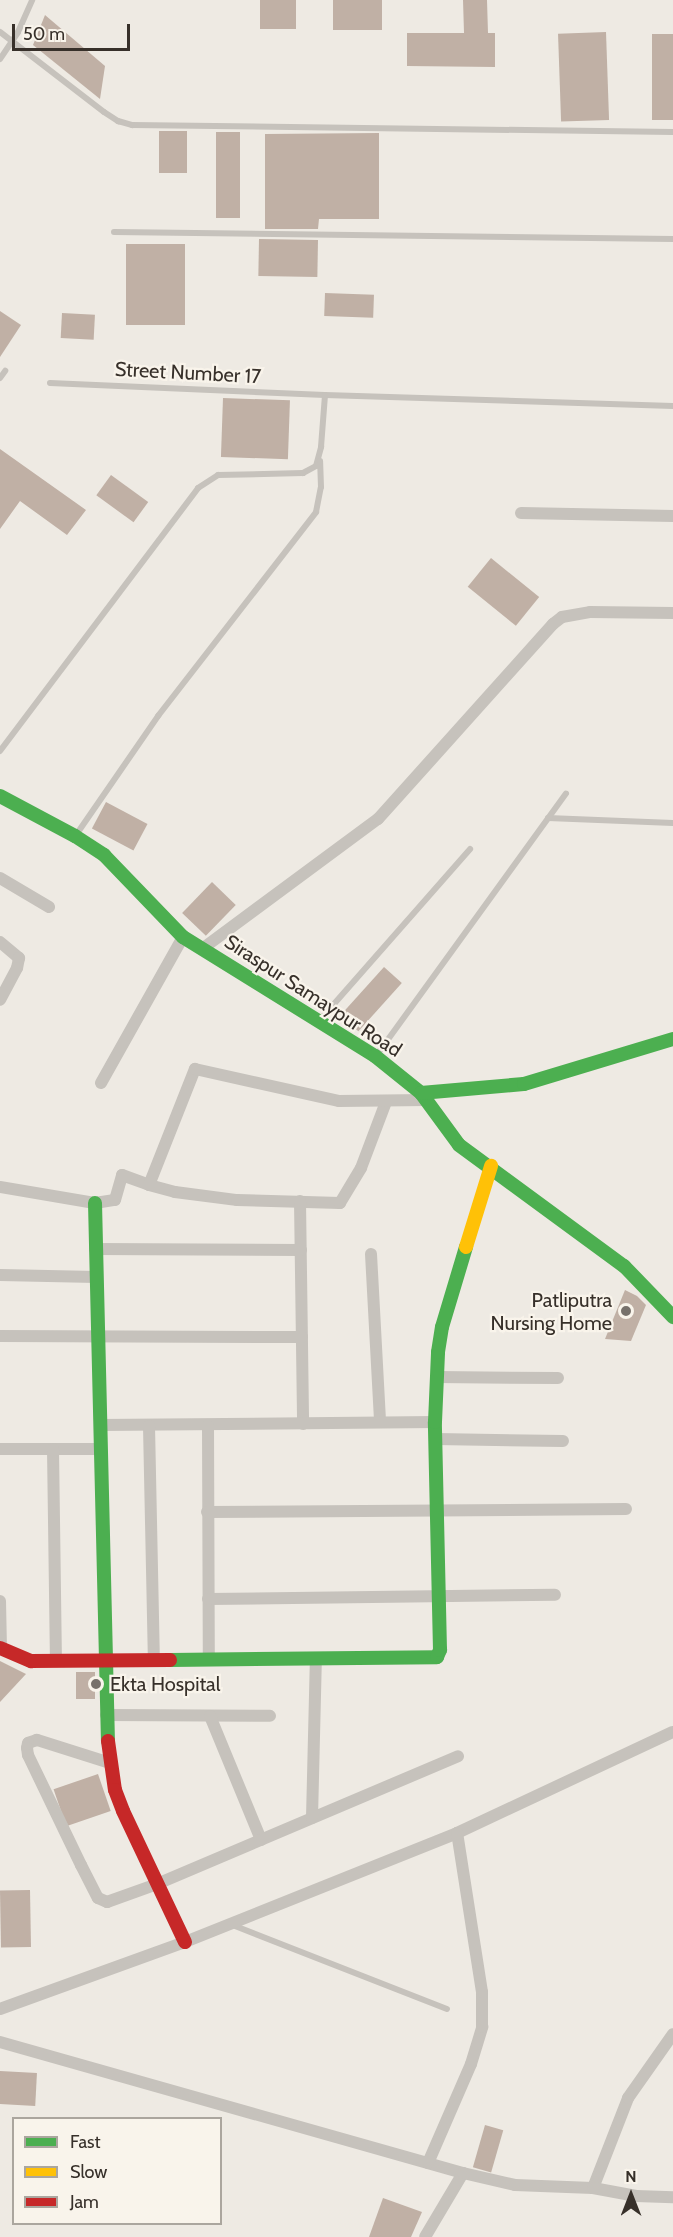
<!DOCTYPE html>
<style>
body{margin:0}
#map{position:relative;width:673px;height:2237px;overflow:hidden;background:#eeeae3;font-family:Cabin,sans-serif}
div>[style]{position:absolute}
.building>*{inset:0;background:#c0b0a5;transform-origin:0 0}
.lane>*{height:6px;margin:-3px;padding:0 3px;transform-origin:3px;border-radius:3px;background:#c6c2bc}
.street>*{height:12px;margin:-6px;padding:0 6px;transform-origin:6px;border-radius:6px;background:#c6c2bc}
.fast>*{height:14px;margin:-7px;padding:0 7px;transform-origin:7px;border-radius:7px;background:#4caf50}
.slow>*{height:14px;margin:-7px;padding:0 7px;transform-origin:7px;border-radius:7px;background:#ffc107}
.jam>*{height:14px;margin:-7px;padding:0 7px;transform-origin:7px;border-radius:7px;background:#c62828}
.dots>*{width:16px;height:16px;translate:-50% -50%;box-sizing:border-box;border:3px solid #f9f4eb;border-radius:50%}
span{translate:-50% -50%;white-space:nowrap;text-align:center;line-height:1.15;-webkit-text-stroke:4.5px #f9f4eb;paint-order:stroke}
.street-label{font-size:20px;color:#37302a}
.poi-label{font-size:20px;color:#37302a}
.right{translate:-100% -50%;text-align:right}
.left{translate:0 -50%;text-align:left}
.legend{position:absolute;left:12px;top:2117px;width:210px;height:108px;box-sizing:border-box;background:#f9f4eb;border:2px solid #aba69e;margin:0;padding:8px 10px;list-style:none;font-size:18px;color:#37302a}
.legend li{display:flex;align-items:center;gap:12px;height:30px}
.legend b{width:30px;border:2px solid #aba69e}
.north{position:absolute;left:601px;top:2165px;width:60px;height:60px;-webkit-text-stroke:4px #f9f4eb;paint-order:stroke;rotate:0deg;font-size:16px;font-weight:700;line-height:24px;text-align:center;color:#37302a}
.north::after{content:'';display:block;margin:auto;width:21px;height:27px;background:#37302a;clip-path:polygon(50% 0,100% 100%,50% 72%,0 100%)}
.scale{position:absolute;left:12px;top:24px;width:118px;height:27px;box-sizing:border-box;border:3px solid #37302a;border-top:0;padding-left:8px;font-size:18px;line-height:21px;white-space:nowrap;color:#37302a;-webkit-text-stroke:4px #f9f4eb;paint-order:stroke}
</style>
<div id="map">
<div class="building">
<i style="left:260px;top:0;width:36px;height:29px"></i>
<i style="left:333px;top:0;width:49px;height:30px"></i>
<i style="clip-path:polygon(463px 0,487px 0,488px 33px,495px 33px,495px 67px,407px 66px,407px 33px,464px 33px)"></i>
<i style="clip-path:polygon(45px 15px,105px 66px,100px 99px,33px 45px)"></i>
<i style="left:606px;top:32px;width:88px;height:48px;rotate:88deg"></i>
<i style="left:673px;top:34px;width:86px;height:21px;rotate:90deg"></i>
<i style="left:159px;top:131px;width:28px;height:42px"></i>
<i style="left:216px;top:132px;width:24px;height:86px"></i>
<i style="clip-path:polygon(379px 133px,379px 219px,319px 219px,318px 229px,265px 229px,265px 134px)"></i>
<i style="left:259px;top:239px;width:59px;height:37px;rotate:1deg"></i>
<i style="left:126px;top:244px;width:59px;height:81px"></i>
<i style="left:325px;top:293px;width:49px;height:23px;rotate:2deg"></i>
<i style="clip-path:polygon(0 311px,21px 325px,0 357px)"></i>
<i style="left:62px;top:313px;width:33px;height:25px;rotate:3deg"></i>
<i style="left:223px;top:398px;width:67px;height:59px;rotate:2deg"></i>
<i style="clip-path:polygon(0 449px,86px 510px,67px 535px,20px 501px,0 529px)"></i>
<i style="left:111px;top:475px;width:46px;height:25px;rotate:36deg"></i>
<i style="left:491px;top:558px;width:62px;height:37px;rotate:39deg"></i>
<i style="left:106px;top:802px;width:47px;height:30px;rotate:28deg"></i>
<i style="left:212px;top:882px;width:33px;height:43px;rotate:44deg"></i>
<i style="left:384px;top:967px;width:24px;height:65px;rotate:42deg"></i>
<i style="clip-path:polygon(625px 1290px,637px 1296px,646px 1305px,631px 1341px,605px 1339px)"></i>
<i style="clip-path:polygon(0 1661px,26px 1674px,0 1702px)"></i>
<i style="left:76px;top:1672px;width:19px;height:27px"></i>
<i style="left:98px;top:1774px;width:39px;height:47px;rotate:71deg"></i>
<i style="left:30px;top:1890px;width:57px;height:30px;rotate:89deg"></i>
<i style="left:0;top:2071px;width:37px;height:33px;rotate:3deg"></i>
<i style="left:485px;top:2125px;width:19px;height:44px;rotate:16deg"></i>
<i style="clip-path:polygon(383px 2198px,422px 2212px,411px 2237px,369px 2237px)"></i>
</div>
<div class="lane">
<i style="left:0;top:32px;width:131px;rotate:37.6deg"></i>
<i style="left:104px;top:112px;width:17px;rotate:33deg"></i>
<i style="left:118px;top:121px;width:15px;rotate:16deg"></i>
<i style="left:132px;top:125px;width:541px;rotate:0.74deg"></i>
<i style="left:0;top:59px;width:32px;rotate:-56deg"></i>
<i style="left:18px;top:32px;width:35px;rotate:-66deg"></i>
<i style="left:114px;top:232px;width:559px;rotate:0.72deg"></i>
<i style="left:0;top:378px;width:9px;rotate:-54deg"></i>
<i style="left:50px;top:383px;width:275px;rotate:2.5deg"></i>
<i style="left:325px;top:395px;width:348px;rotate:1.8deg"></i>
<i style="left:0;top:751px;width:329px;rotate:-53deg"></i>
<i style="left:198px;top:488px;width:24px;rotate:-33deg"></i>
<i style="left:218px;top:475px;width:85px;rotate:-1.3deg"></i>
<i style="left:303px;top:473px;width:15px;rotate:-28deg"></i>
<i style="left:316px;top:466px;width:20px;rotate:-75deg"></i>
<i style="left:321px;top:447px;width:52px;rotate:-85.6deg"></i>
<i style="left:548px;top:818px;width:125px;rotate:2.3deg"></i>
<i style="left:76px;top:835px;width:145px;rotate:-55.4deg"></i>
<i style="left:158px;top:716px;width:258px;rotate:-52.2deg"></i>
<i style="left:316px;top:512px;width:25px;rotate:-79deg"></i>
<i style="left:321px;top:487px;width:26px;rotate:-92deg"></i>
<i style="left:319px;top:1021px;width:229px;rotate:-48.7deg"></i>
<i style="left:376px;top:1056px;width:324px;rotate:-54.1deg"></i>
<i style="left:230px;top:1924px;width:233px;rotate:21.4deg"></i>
</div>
<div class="street">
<i style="left:521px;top:513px;width:152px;rotate:1.1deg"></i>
<i style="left:0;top:878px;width:57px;rotate:30.6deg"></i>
<i style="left:0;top:942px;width:25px;rotate:40deg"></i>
<i style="left:19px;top:958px;width:10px;rotate:101deg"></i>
<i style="left:17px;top:968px;width:36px;rotate:118deg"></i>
<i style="left:202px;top:949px;width:219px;rotate:-36.5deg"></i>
<i style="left:378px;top:819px;width:262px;rotate:-48.1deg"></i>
<i style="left:553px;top:624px;width:11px;rotate:-38deg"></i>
<i style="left:562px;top:617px;width:28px;rotate:-10deg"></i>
<i style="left:590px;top:612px;width:83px;rotate:0.7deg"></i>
<i style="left:101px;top:1083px;width:167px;rotate:-60.7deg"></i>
<i style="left:149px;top:1185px;width:27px;rotate:15deg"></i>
<i style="left:175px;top:1192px;width:63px;rotate:7.4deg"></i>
<i style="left:237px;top:1200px;width:103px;rotate:1.7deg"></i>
<i style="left:340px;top:1203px;width:41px;rotate:-59deg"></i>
<i style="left:361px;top:1168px;width:71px;rotate:-69.3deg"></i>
<i style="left:0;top:1187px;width:96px;rotate:9.6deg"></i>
<i style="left:95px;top:1203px;width:20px;rotate:-9deg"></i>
<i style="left:115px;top:1200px;width:26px;rotate:-74deg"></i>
<i style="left:122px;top:1175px;width:29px;rotate:20deg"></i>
<i style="left:149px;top:1185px;width:125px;rotate:-68.4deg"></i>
<i style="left:195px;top:1069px;width:148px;rotate:12.5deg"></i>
<i style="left:339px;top:1101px;width:87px;rotate:-0.7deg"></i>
<i style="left:300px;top:1201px;width:223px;rotate:89.2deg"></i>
<i style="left:95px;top:1249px;width:206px;rotate:0.3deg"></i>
<i style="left:371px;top:1254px;width:168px;rotate:86.9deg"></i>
<i style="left:0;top:1275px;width:96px;rotate:1.2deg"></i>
<i style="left:0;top:1336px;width:302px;rotate:0.2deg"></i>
<i style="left:436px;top:1377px;width:122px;rotate:0.5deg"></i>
<i style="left:100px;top:1425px;width:335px;rotate:-0.5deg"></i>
<i style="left:149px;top:1426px;width:235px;rotate:88.8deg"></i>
<i style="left:208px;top:1426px;width:233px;rotate:89.8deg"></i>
<i style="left:436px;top:1439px;width:127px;rotate:0.9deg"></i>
<i style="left:0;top:1449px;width:101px"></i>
<i style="left:53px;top:1449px;width:212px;rotate:89.2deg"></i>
<i style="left:207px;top:1512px;width:419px;rotate:-0.4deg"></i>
<i style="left:208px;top:1599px;width:347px;rotate:-0.7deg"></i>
<i style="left:0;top:1601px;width:48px;rotate:88.8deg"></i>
<i style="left:106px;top:1715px;width:164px;rotate:0.3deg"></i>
<i style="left:210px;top:1716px;width:134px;rotate:67.6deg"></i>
<i style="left:110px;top:1763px;width:77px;rotate:-162.5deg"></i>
<i style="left:37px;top:1740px;width:9px;rotate:162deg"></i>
<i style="left:28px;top:1743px;width:5px;rotate:101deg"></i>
<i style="left:27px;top:1748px;width:7px;rotate:82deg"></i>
<i style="left:28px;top:1755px;width:122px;rotate:64.3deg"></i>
<i style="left:81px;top:1865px;width:37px;rotate:63deg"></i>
<i style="left:98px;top:1898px;width:10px;rotate:24deg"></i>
<i style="left:107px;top:1902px;width:53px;rotate:-19.8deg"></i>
<i style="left:157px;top:1884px;width:327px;rotate:-23deg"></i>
<i style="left:312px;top:1818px;width:159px;rotate:-88.6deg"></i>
<i style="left:0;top:2009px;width:197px;rotate:-19.9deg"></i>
<i style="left:185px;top:1942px;width:293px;rotate:-21.8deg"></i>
<i style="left:457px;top:1833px;width:238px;rotate:-25.1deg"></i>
<i style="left:0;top:2042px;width:481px;rotate:15.8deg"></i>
<i style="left:463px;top:2173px;width:74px;rotate:120.7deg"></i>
<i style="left:428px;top:2163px;width:108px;rotate:-66.5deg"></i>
<i style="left:471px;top:2064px;width:39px;rotate:-73deg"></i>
<i style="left:482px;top:2027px;width:35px;rotate:-90deg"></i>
<i style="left:482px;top:1992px;width:161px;rotate:-98.9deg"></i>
<i style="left:463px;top:2173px;width:53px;rotate:13deg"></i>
<i style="left:515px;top:2185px;width:78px;rotate:2.2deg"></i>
<i style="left:593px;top:2188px;width:97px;rotate:-68.7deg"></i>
<i style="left:628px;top:2098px;width:78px;rotate:-54.9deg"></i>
<i style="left:593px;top:2188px;width:44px;rotate:10.5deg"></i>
<i style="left:636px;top:2196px;width:37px;rotate:2deg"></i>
</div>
<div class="fast">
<i style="left:0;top:796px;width:85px;rotate:28.1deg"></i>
<i style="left:75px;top:836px;width:35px;rotate:33deg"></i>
<i style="left:104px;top:855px;width:114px;rotate:46.1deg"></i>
<i style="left:183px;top:937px;width:226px;rotate:31.8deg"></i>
<i style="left:375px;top:1056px;width:59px;rotate:38.8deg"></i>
<i style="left:421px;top:1093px;width:64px;rotate:53.8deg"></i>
<i style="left:459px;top:1145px;width:205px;rotate:36.3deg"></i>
<i style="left:624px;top:1266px;width:71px;rotate:46.1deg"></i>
<i style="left:421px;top:1093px;width:103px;rotate:-5deg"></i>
<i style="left:524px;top:1084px;width:156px;rotate:-16.8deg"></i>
<i style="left:95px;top:1203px;width:538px;rotate:88.62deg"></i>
<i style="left:170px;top:1660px;width:267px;rotate:-0.6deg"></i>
<i style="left:437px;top:1657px;width:8px;rotate:-67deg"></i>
<i style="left:440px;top:1650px;width:228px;rotate:-91.3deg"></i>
<i style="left:435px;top:1422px;width:70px;rotate:-87.5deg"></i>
<i style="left:438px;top:1352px;width:25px;rotate:-81deg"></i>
<i style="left:442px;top:1327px;width:84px;rotate:-73.3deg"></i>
</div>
<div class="slow">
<i style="left:466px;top:1247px;width:85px;rotate:-72.8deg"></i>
</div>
<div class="jam">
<i style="left:0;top:1648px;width:34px;rotate:23deg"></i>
<i style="left:31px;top:1661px;width:139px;rotate:-0.4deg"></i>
<i style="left:108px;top:1741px;width:49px;rotate:81.9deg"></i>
<i style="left:115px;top:1790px;width:22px;rotate:69deg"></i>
<i style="left:123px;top:1811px;width:145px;rotate:64.7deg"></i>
</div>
<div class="dots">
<i style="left:626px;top:1311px;background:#77716b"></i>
<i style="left:96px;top:1684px;background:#77716b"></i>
</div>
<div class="street-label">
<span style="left:188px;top:373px;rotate:3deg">Street Number 17</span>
<span style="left:313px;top:996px;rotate:33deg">Siraspur Samaypur Road</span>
</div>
<div class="poi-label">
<span class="right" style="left:612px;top:1312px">Patliputra<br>Nursing Home</span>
<span class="left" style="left:110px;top:1684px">Ekta Hospital</span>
</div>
<ul class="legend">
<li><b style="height:8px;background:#4caf50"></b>Fast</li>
<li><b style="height:8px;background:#ffc107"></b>Slow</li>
<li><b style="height:8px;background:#c62828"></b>Jam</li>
</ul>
<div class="north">N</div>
<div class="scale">50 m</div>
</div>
